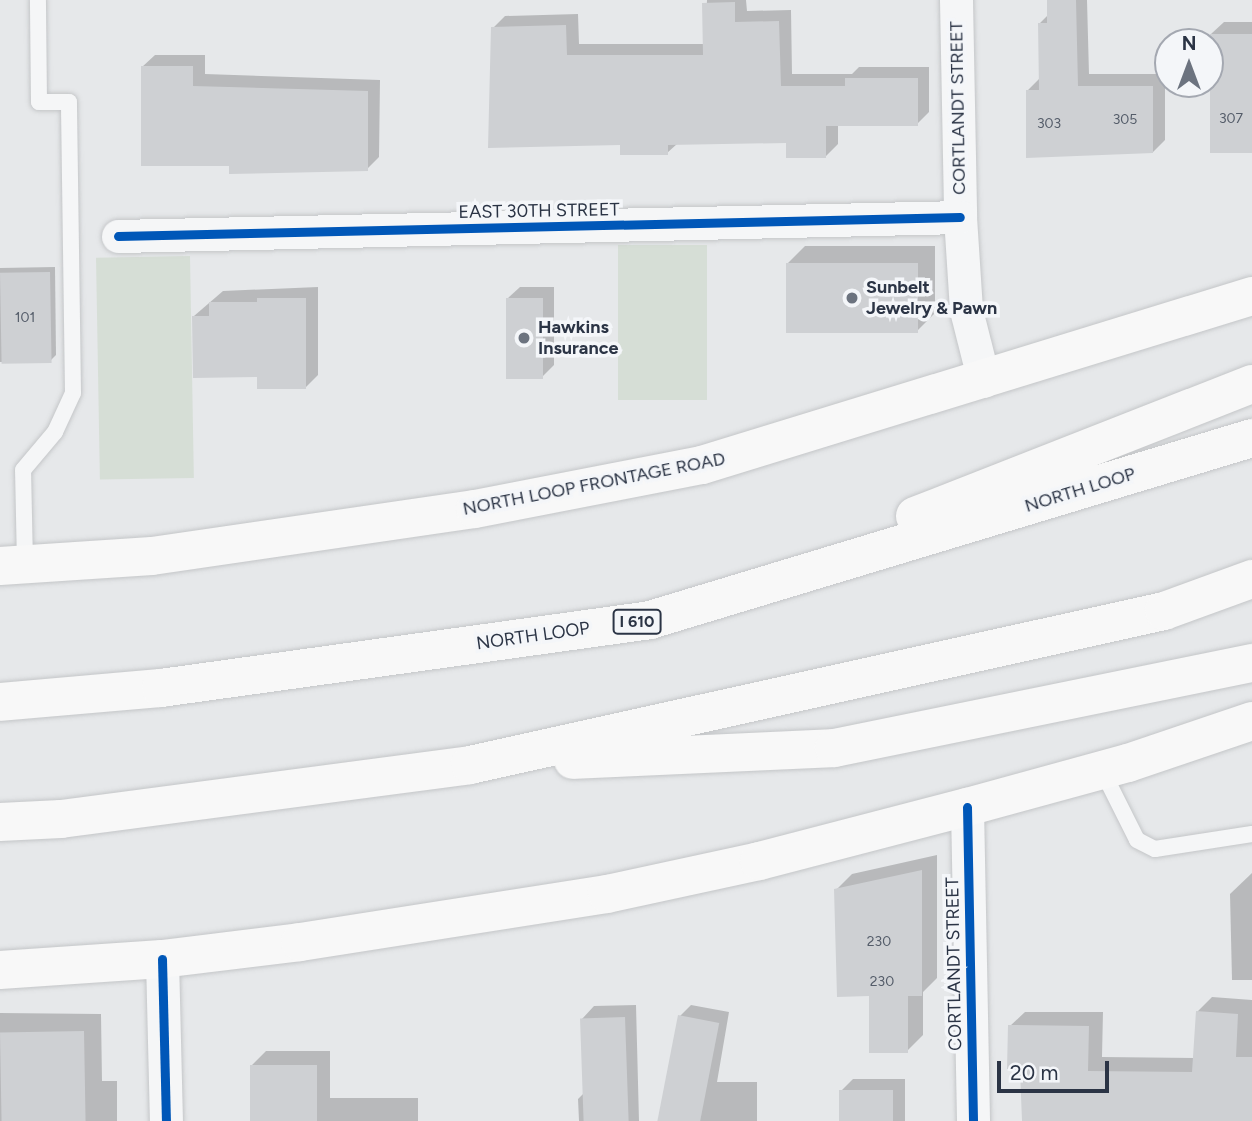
<!DOCTYPE html>
<style>
body{margin:0}
#map{position:relative;width:1252px;height:1121px;overflow:hidden;background:#e6e8ea;font-family:Figtree,sans-serif}
div>[style]{position:absolute}
.green>*{inset:0;background:#d6ded6;transform-origin:0 0}
.shadow>*{inset:0;background:#0003}
.building>*{inset:0;background:#ced0d3;transform-origin:0 0}
.roads{filter:drop-shadow(0 0 2px #c4c6c8) drop-shadow(0 0 2px #c4c6c8)}
.service>*{height:16px;margin:-8px;padding:0 8px;transform-origin:8px;border-radius:8px;background:#f5f6f7}
.minor>*{height:33px;margin:-16.5px;padding:0 16.5px;transform-origin:16.5px;border-radius:16.5px;background:#f5f6f7}
.secondary>*{height:38px;margin:-19px;padding:0 19px;transform-origin:19px;border-radius:19px;background:#f8f8f8}
.motorway>*{height:38px;margin:-19px;padding:0 19px;transform-origin:19px;border-radius:19px;background:#f8f8f8}
.cycleway>*{height:9px;margin:-4.5px;padding:0 4.5px;transform-origin:4.5px;border-radius:4.5px;background:#0057b8}
.dots>*{width:19px;height:19px;translate:-50% -50%;box-sizing:border-box;border:4px solid #f4f6f9;border-radius:50%}
span{translate:-50% -50%;white-space:nowrap;text-align:center;line-height:1.15;-webkit-text-stroke:7px #f4f6f9;paint-order:stroke}
.number-label{font-size:14px;color:#545c69}
.number-label span{-webkit-text-stroke-width:0}
.shield-label span{padding:2px 5px;background:#f4f6f9;border:2px solid;border-radius:5px;-webkit-text-stroke-width:0}
.shield-label{font-size:16px;color:#2b3445;font-weight:700}
.street-label{font-size:18px;color:#2b3445}
.poi-label{font-size:18px;color:#2b3445;font-weight:700}
.left{translate:0 -50%;text-align:left}
.north{position:absolute;left:1154px;top:28px;width:70px;height:70px;box-sizing:border-box;background:#f4f6f9;border:2px solid #a4a8b1;border-radius:50%;rotate:0deg;font-size:19px;font-weight:700;line-height:28px;text-align:center;color:#2b3445}
.north::after{content:'';display:block;margin:auto;width:24px;height:32px;background:#6c737f;clip-path:polygon(50% 0,100% 100%,50% 72%,0 100%)}
.scale{position:absolute;left:997px;top:1061px;width:112px;height:32px;box-sizing:border-box;border:4px solid #2b3445;border-top:0;padding-left:9px;font-size:21px;line-height:24px;white-space:nowrap;color:#2b3445;-webkit-text-stroke:5px #f4f6f9;paint-order:stroke}
</style>
<div id="map">
<div class="green">
<i style="left:707px;top:245px;width:155px;height:89px;rotate:90deg"></i>
<i style="left:190px;top:256px;width:222px;height:94px;rotate:89deg"></i>
</div>
<div class="shadow">
<i style="clip-path:polygon(707px 0,746px 0,747px 11px,791px 10px,792px 74px,852px 74px,859px 67px,929px 67px,929px 112px,917px 124px,838px 124px,838px 144px,826px 156px,787px 141px,677px 144px,667px 153px,622px 143px,493px 28px,505px 16px,578px 14px,579px 44px,705px 44px)"></i>
<i style="clip-path:polygon(1048px 0,1087px 0,1089px 74px,1165px 74px,1165px 140px,1153px 152px,1027px 91px,1039px 79px,1039px 24px,1049px 14px)"></i>
<i style="clip-path:polygon(1224px 22px,1252px 22px,1252px 152px,1211px 34px)"></i>
<i style="clip-path:polygon(155px 55px,205px 55px,205px 74px,380px 80px,379px 157px,367px 169px,142px 67px)"></i>
<i style="clip-path:polygon(805px 246px,935px 246px,935px 313px,917px 331px,787px 264px)"></i>
<i style="clip-path:polygon(55px 267px,56px 355px,50px 361px,0 362px,0 268px)"></i>
<i style="clip-path:polygon(318px 287px,318px 375px,306px 387px,259px 376px,194px 316px,223px 291px)"></i>
<i style="clip-path:polygon(520px 287px,554px 287px,554px 365px,542px 377px,507px 299px)"></i>
<i style="clip-path:polygon(937px 855px,937px 978px,923px 992px,923px 1035px,907px 1051px,870px 995px,836px 890px,852px 874px)"></i>
<i style="clip-path:polygon(1252px 873px,1252px 980px,1232px 980px,1230px 894px)"></i>
<i style="clip-path:polygon(1212px 997px,1252px 1000px,1252px 1121px,1024px 1121px,1022px 1068px,1010px 1026px,1025px 1012px,1103px 1012px,1102px 1057px,1195px 1058px,1197px 1012px)"></i>
<i style="clip-path:polygon(636px 1005px,639px 1121px,579px 1121px,578px 1099px,584px 1093px,582px 1019px,594px 1006px)"></i>
<i style="clip-path:polygon(691px 1005px,729px 1012px,717px 1082px,757px 1082px,757px 1121px,660px 1121px,680px 1016px)"></i>
<i style="clip-path:polygon(0 1013px,101px 1014px,102px 1081px,117px 1081px,117px 1121px,0 1121px)"></i>
<i style="clip-path:polygon(266px 1051px,330px 1051px,330px 1098px,418px 1098px,418px 1121px,251px 1121px,251px 1066px)"></i>
<i style="clip-path:polygon(853px 1079px,905px 1079px,905px 1121px,841px 1121px,841px 1091px)"></i>
</div>
<div class="building">
<i style="clip-path:polygon(1047px 0,1076px 0,1078px 86px,1153px 86px,1153px 153px,1026px 158px,1026px 90px,1039px 90px,1038px 23px,1047px 23px)"></i>
<i style="clip-path:polygon(735px 2px,735px 22px,779px 21px,781px 86px,845px 86px,845px 78px,918px 78px,918px 126px,826px 126px,826px 158px,786px 158px,786px 143px,668px 145px,668px 155px,620px 155px,620px 145px,488px 148px,491px 27px,566px 25px,567px 55px,703px 55px,702px 3px)"></i>
<i style="left:1210px;top:34px;width:42px;height:119px"></i>
<i style="clip-path:polygon(141px 66px,193px 66px,193px 86px,368px 91px,368px 171px,229px 174px,229px 166px,141px 166px)"></i>
<i style="left:786px;top:263px;width:132px;height:70px"></i>
<i style="left:50px;top:272px;width:91px;height:50px;rotate:89deg"></i>
<i style="clip-path:polygon(257px 298px,306px 298px,306px 389px,257px 389px,257px 377px,193px 378px,192px 316px,209px 316px,209px 302px,257px 302px)"></i>
<i style="left:506px;top:298px;width:37px;height:81px"></i>
<i style="clip-path:polygon(922px 870px,922px 996px,908px 996px,908px 1053px,869px 1053px,869px 996px,837px 997px,834px 889px)"></i>
<i style="clip-path:polygon(1196px 1011px,1238px 1014px,1236px 1057px,1252px 1057px,1252px 1121px,1022px 1121px,1020px 1070px,1007px 1069px,1008px 1025px,1089px 1026px,1088px 1071px,1192px 1072px)"></i>
<i style="left:678px;top:1015px;width:42px;height:108px;rotate:11deg"></i>
<i style="left:625px;top:1017px;width:104px;height:45px;rotate:88deg"></i>
<i style="left:84px;top:1031px;width:90px;height:84px;rotate:89deg"></i>
<i style="left:250px;top:1065px;width:67px;height:56px"></i>
<i style="left:839px;top:1090px;width:54px;height:31px"></i>
</div>
<div class="roads">
<div class="service">
<i style="left:25px;top:564px;width:94px;rotate:-91.2deg"></i>
<i style="left:23px;top:470px;width:50px;rotate:-49.9deg"></i>
<i style="left:55px;top:432px;width:43px;rotate:-65.2deg"></i>
<i style="left:73px;top:393px;width:291px;rotate:-90.8deg"></i>
<i style="left:69px;top:102px;width:30px;rotate:180deg"></i>
<i style="left:39px;top:102px;width:102px;rotate:-90.6deg"></i>
<i style="left:1102px;top:770px;width:78px;rotate:63.4deg"></i>
<i style="left:1137px;top:840px;width:20px;rotate:27deg"></i>
<i style="left:1155px;top:849px;width:98px;rotate:-8.8deg"></i>
</div>
<div class="minor">
<i style="left:956px;top:0;width:217px;rotate:88.9deg"></i>
<i style="left:960px;top:217px;width:93px;rotate:86.3deg"></i>
<i style="left:966px;top:310px;width:73px;rotate:75.8deg"></i>
<i style="left:118px;top:236px;width:842px;rotate:-1.29deg"></i>
<i style="left:967px;top:807px;width:314px;rotate:88.9deg"></i>
<i style="left:162px;top:959px;width:162px;rotate:88.6deg"></i>
</div>
<div class="secondary">
<i style="left:0;top:566px;width:152px;rotate:-3.8deg"></i>
<i style="left:152px;top:556px;width:326px;rotate:-8.3deg"></i>
<i style="left:475px;top:509px;width:231px;rotate:-11deg"></i>
<i style="left:702px;top:465px;width:575px;rotate:-17.08deg"></i>
<i style="left:0;top:970px;width:162px;rotate:-3.9deg"></i>
<i style="left:162px;top:959px;width:139px;rotate:-7deg"></i>
<i style="left:300px;top:942px;width:311px;rotate:-8.9deg"></i>
<i style="left:607px;top:894px;width:156px;rotate:-12.2deg"></i>
<i style="left:759px;top:861px;width:215px;rotate:-14.6deg"></i>
<i style="left:967px;top:807px;width:167px;rotate:-15.3deg"></i>
<i style="left:1128px;top:763px;width:131px;rotate:-18.7deg"></i>
</div>
<div class="motorway">
<i style="left:915px;top:516px;width:362px;rotate:-21.4deg"></i>
<i style="left:0;top:702px;width:162px;rotate:-5deg"></i>
<i style="left:161px;top:688px;width:494px;rotate:-7.9deg"></i>
<i style="left:650px;top:620px;width:629px;rotate:-16.82deg"></i>
<i style="left:573px;top:760px;width:261px;rotate:-2.6deg"></i>
<i style="left:834px;top:748px;width:427px;rotate:-11.5deg"></i>
<i style="left:0;top:822px;width:61px;rotate:-2.8deg"></i>
<i style="left:61px;top:819px;width:413px;rotate:-7.5deg"></i>
<i style="left:470px;top:765px;width:711px;rotate:-12.51deg"></i>
<i style="left:1164px;top:611px;width:94px;rotate:-20deg"></i>
</div>
</div>
<div class="cycleway">
<i style="left:118px;top:236px;width:842px;rotate:-1.29deg"></i>
<i style="left:967px;top:807px;width:314px;rotate:88.9deg"></i>
<i style="left:162px;top:959px;width:162px;rotate:88.6deg"></i>
</div>
<div class="dots">
<i style="left:852px;top:298px;background:#6c737f"></i>
<i style="left:524px;top:338px;background:#6c737f"></i>
</div>
<div class="number-label">
<span style="left:1231px;top:119px">307</span>
<span style="left:1125px;top:120px">305</span>
<span style="left:1049px;top:124px">303</span>
<span style="left:25px;top:318px">101</span>
<span style="left:879px;top:942px">230</span>
<span style="left:882px;top:982px">230</span>
</div>
<div class="shield-label">
<span style="left:637px;top:622px">I 610</span>
</div>
<div class="street-label">
<span style="left:958px;top:108px;rotate:-91deg">CORTLANDT STREET</span>
<span style="left:539px;top:211px;rotate:-1deg">EAST 30TH STREET</span>
<span style="left:594px;top:484px;rotate:-11deg">NORTH LOOP FRONTAGE ROAD</span>
<span style="left:1080px;top:490px;rotate:-17deg">NORTH LOOP</span>
<span style="left:533px;top:636px;rotate:-8deg">NORTH LOOP</span>
<span style="left:954px;top:964px;rotate:-91deg">CORTLANDT STREET</span>
</div>
<div class="poi-label">
<span class="left" style="left:866px;top:298px">Sunbelt<br>Jewelry &amp; Pawn</span>
<span class="left" style="left:538px;top:338px">Hawkins<br>Insurance</span>
</div>
<div class="north">N</div>
<div class="scale">20 m</div>
</div>
